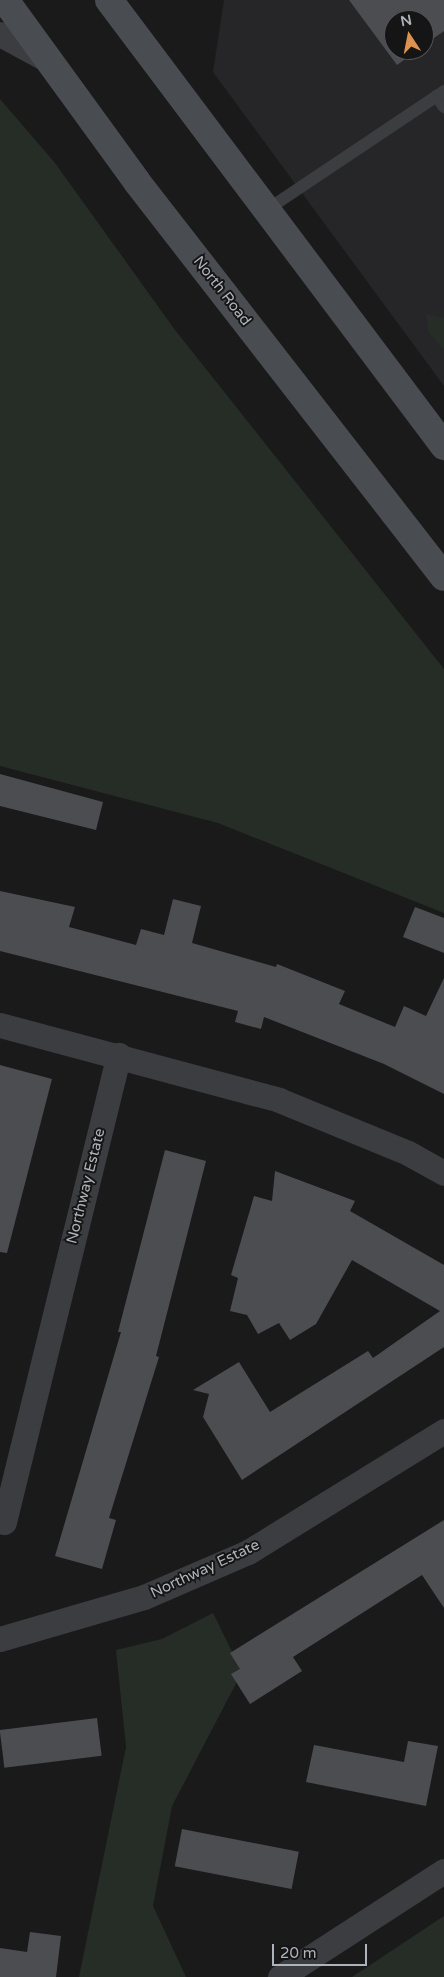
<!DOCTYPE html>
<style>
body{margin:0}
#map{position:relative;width:444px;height:1977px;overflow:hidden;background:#1a1a1b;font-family:"Varela Round",sans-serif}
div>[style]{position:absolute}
.built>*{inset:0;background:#262628}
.green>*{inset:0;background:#262d26}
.building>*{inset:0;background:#4c4d50;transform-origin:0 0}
.service>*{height:12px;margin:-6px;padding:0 6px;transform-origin:6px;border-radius:6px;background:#3b3d40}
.minor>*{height:25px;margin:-12.5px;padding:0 12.5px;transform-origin:12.5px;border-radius:12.5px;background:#3b3d40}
.secondary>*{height:28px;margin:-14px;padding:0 14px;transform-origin:14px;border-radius:14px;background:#494c50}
span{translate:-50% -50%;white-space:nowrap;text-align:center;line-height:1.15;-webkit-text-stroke:4px #151516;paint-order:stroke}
.street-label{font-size:15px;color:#aeb3b9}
.north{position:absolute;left:384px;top:10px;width:50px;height:50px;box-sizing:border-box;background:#151516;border:1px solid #525457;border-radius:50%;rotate:349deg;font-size:14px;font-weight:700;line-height:20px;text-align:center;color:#aeb3b9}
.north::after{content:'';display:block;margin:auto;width:18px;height:22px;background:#dd9250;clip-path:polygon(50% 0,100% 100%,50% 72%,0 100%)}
.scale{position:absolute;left:272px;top:1944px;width:95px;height:22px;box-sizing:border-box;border:2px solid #aeb3b9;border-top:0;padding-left:6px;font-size:15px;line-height:18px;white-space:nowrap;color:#aeb3b9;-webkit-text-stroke:4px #151516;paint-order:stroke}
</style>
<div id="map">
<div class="built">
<i style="clip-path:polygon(evenodd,224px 0,444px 0,444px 386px,213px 72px,224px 0,394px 20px,424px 20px,424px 50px,394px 50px,394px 20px)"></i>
</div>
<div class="green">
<i style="clip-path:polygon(0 99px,55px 163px,175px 330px,444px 669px,444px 913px,218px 823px,0 766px)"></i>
<i style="clip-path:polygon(426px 314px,444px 318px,444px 350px,428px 332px)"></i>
<i style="clip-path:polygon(213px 1613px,242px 1672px,172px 1806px,153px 1906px,186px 1977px,79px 1977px,126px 1747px,116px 1650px,162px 1639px)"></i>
<i style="clip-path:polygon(444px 1916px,444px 1977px,352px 1977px)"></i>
</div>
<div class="building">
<i style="clip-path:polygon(349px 0,444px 0,444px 31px,424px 45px,424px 20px,394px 20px,394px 50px,418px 50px,397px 65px)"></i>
<i style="clip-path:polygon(0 774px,103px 802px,96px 830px,0 806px)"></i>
<i style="clip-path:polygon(0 891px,75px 907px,69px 927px,136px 945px,141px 929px,164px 935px,173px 899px,201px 906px,192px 943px,276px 967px,277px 964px,345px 991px,339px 1004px,395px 1027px,404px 1006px,426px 1016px,444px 978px,444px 1094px,384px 1064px,264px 1017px,261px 1029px,235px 1022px,238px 1011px,0 951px)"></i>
<i style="clip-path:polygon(415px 907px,444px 918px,444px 953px,403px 937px)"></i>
<i style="clip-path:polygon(0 1065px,52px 1079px,7px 1253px,0 1252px)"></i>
<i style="clip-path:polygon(165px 1150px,206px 1161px,156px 1356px,159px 1357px,109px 1518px,116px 1520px,102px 1569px,55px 1556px,121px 1332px,118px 1332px)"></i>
<i style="clip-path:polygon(275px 1171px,355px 1201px,350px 1211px,444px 1265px,444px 1347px,242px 1480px,203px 1417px,209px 1394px,193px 1390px,239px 1362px,270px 1412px,368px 1351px,373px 1358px,440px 1311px,352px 1260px,316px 1324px,290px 1340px,279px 1323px,258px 1334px,247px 1315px,230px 1311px,238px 1278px,231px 1275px,254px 1196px,272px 1201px)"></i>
<i style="clip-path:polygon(444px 1520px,444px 1608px,422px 1575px,293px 1657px,302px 1671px,250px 1704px,231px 1674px,240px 1669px,230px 1653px)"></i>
<i style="left:97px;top:1718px;width:38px;height:98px;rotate:83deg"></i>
<i style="clip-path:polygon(408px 1741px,438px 1746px,426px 1806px,306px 1782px,314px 1745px,404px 1762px)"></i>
<i style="left:182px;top:1829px;width:119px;height:38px;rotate:11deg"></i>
<i style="clip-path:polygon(30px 1932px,61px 1936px,56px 1977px,0 1977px,0 1948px,27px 1952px)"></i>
</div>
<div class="service">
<i style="left:436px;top:96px;width:14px;rotate:54deg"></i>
<i style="left:268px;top:209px;width:212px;rotate:-33.8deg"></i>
</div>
<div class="minor">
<i style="left:0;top:34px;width:55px;rotate:28.4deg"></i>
<i style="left:0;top:1025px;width:289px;rotate:15deg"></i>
<i style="left:279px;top:1100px;width:139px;rotate:22.3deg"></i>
<i style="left:408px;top:1153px;width:41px;rotate:29.1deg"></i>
<i style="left:4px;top:1522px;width:481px;rotate:-76.2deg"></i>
<i style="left:0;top:1639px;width:150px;rotate:-16.3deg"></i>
<i style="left:144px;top:1597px;width:113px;rotate:-23.4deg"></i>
<i style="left:248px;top:1552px;width:230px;rotate:-31.7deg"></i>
<i style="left:280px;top:1977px;width:195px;rotate:-32.9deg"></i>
</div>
<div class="secondary">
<i style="left:5px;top:0;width:225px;rotate:54deg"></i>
<i style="left:137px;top:182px;width:500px;rotate:52.15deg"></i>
<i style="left:109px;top:0;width:558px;rotate:53.09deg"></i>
</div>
<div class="street-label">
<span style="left:222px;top:291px;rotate:52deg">North Road</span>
<span style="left:86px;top:1186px;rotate:-76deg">Northway Estate</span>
<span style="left:205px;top:1569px;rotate:-25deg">Northway Estate</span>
</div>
<div class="north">N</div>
<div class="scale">20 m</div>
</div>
